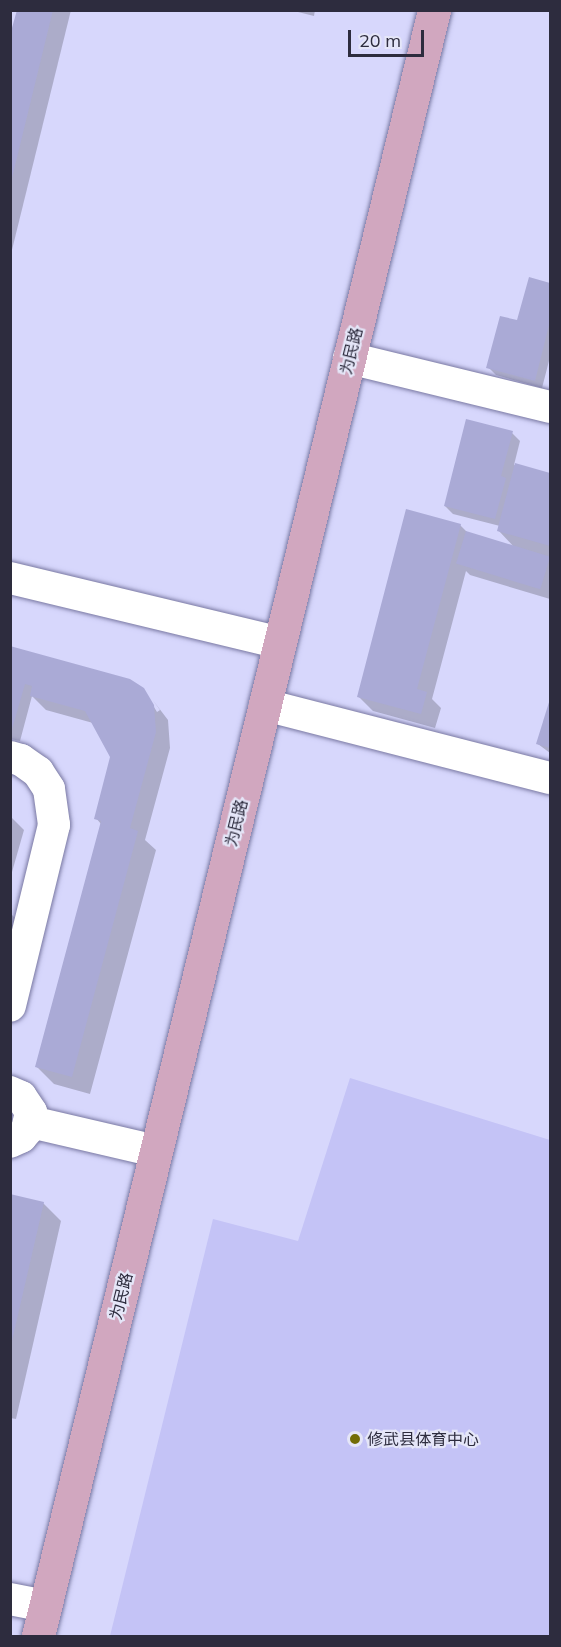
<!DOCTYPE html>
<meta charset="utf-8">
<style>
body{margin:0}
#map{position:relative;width:561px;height:1647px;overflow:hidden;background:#d7d7fc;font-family:Mulish,"Noto Sans SC",sans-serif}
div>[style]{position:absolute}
.green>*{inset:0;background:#c4c3f6}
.shadow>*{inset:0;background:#0003}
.building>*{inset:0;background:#aaaad6;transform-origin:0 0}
.roads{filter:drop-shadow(0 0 2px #7978a2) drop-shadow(0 0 2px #7978a2)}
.minor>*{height:32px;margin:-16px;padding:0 16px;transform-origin:16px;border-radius:16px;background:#fff}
.major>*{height:33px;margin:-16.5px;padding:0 16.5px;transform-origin:16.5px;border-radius:16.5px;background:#d1a7bf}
.dots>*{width:16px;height:16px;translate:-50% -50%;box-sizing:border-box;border:3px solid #e5e6f8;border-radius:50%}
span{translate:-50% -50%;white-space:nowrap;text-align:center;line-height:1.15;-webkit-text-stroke:4.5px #e5e6f8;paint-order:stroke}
.street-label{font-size:16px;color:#2d2c3e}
.poi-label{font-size:16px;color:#2d2c3e}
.left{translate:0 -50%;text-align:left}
.frame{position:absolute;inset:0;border:12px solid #2d2c3e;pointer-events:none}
.scale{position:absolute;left:348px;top:30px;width:76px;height:27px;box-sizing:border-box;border:3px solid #2d2c3e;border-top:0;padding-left:8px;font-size:18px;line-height:21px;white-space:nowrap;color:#2d2c3e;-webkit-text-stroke:4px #e5e6f8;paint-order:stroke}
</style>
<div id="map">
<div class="green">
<i style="clip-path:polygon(350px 1078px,550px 1140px,550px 1636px,110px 1636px,213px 1219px,298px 1241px)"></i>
</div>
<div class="shadow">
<i style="clip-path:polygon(18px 10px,71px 10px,10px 258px,10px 42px)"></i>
<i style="clip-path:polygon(290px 10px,315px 10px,314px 16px)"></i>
<i style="clip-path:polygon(530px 279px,550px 285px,550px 357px,542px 388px,496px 375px,488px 367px,518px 322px)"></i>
<i style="clip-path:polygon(512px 433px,520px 441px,514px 465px,550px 474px,550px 599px,470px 575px,466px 571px,432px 699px,441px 708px,435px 728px,373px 711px,358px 696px,460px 525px,469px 534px,515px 548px,499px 531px,500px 526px,453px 514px,445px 506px)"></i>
<i style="clip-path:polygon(10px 648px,143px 689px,157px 712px,160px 710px,152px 699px,168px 720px,170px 748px,145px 840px,156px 850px,90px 1094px,54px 1084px,36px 1066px,101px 824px,96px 818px,112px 757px,93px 723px,46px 710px,32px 696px,20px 741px,10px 739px)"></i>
<i style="clip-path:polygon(550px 703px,550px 753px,538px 744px)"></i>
<i style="clip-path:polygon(10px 816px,24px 830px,10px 879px)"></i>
<i style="clip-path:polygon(10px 913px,17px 920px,10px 943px)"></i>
<i style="clip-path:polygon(10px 1195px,43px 1203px,61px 1221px,16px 1419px,10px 1418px)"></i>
</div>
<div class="building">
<i style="clip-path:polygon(17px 10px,53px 10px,11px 182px,10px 35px)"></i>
<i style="clip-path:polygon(529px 277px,550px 283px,550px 321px,535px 381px,486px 368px,500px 316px,517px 320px)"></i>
<i style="clip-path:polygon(466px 419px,513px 431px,501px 476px,506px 478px,495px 519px,444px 506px)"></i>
<i style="clip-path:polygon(515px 463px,550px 473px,550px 546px,497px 531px)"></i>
<i style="clip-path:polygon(406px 509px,461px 524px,417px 689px,427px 692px,421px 714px,357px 697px)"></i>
<i style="left:466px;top:531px;width:88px;height:34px;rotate:17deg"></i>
<i style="clip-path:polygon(10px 646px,130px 679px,144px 688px,154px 705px,156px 732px,130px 828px,138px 831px,72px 1077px,35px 1067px,101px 821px,94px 819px,110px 757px,85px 711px,30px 696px,32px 686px,25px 684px,10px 736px)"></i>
<i style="clip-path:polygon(550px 699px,550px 748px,536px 744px)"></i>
<i style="clip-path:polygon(10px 1194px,44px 1202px,11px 1345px,10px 1345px)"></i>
</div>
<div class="roads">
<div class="minor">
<i style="left:349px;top:358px;width:207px;rotate:13.7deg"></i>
<i style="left:10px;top:578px;width:278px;rotate:13.5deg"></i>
<i style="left:265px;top:705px;width:294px;rotate:14.4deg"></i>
<i style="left:10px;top:757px;width:11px;rotate:15deg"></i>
<i style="left:21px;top:760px;width:21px;rotate:35deg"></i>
<i style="left:38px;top:772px;width:20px;rotate:57deg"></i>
<i style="left:49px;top:789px;width:36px;rotate:82deg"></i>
<i style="left:54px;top:825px;width:186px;rotate:103.7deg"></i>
<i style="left:10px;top:1092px;width:12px;rotate:24deg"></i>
<i style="left:21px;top:1097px;width:18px;rotate:56deg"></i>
<i style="left:31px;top:1112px;width:18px;rotate:103deg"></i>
<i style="left:27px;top:1130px;width:9px;rotate:131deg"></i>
<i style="left:21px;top:1137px;width:12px;rotate:156deg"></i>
<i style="left:31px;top:1122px;width:128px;rotate:13.1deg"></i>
<i style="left:10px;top:1599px;width:36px;rotate:11deg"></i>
</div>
<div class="major">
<i style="left:38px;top:1636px;width:1674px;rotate:-76.31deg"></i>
</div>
</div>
<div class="dots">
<i style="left:355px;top:1439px;background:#726c07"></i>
</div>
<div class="street-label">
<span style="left:351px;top:351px;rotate:-76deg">为民路</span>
<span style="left:236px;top:823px;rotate:-76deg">为民路</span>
<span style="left:121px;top:1296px;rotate:-76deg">为民路</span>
</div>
<div class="poi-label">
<span class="left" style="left:367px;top:1439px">修武县体育中心</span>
</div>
<div class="frame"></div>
<div class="scale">20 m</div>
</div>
